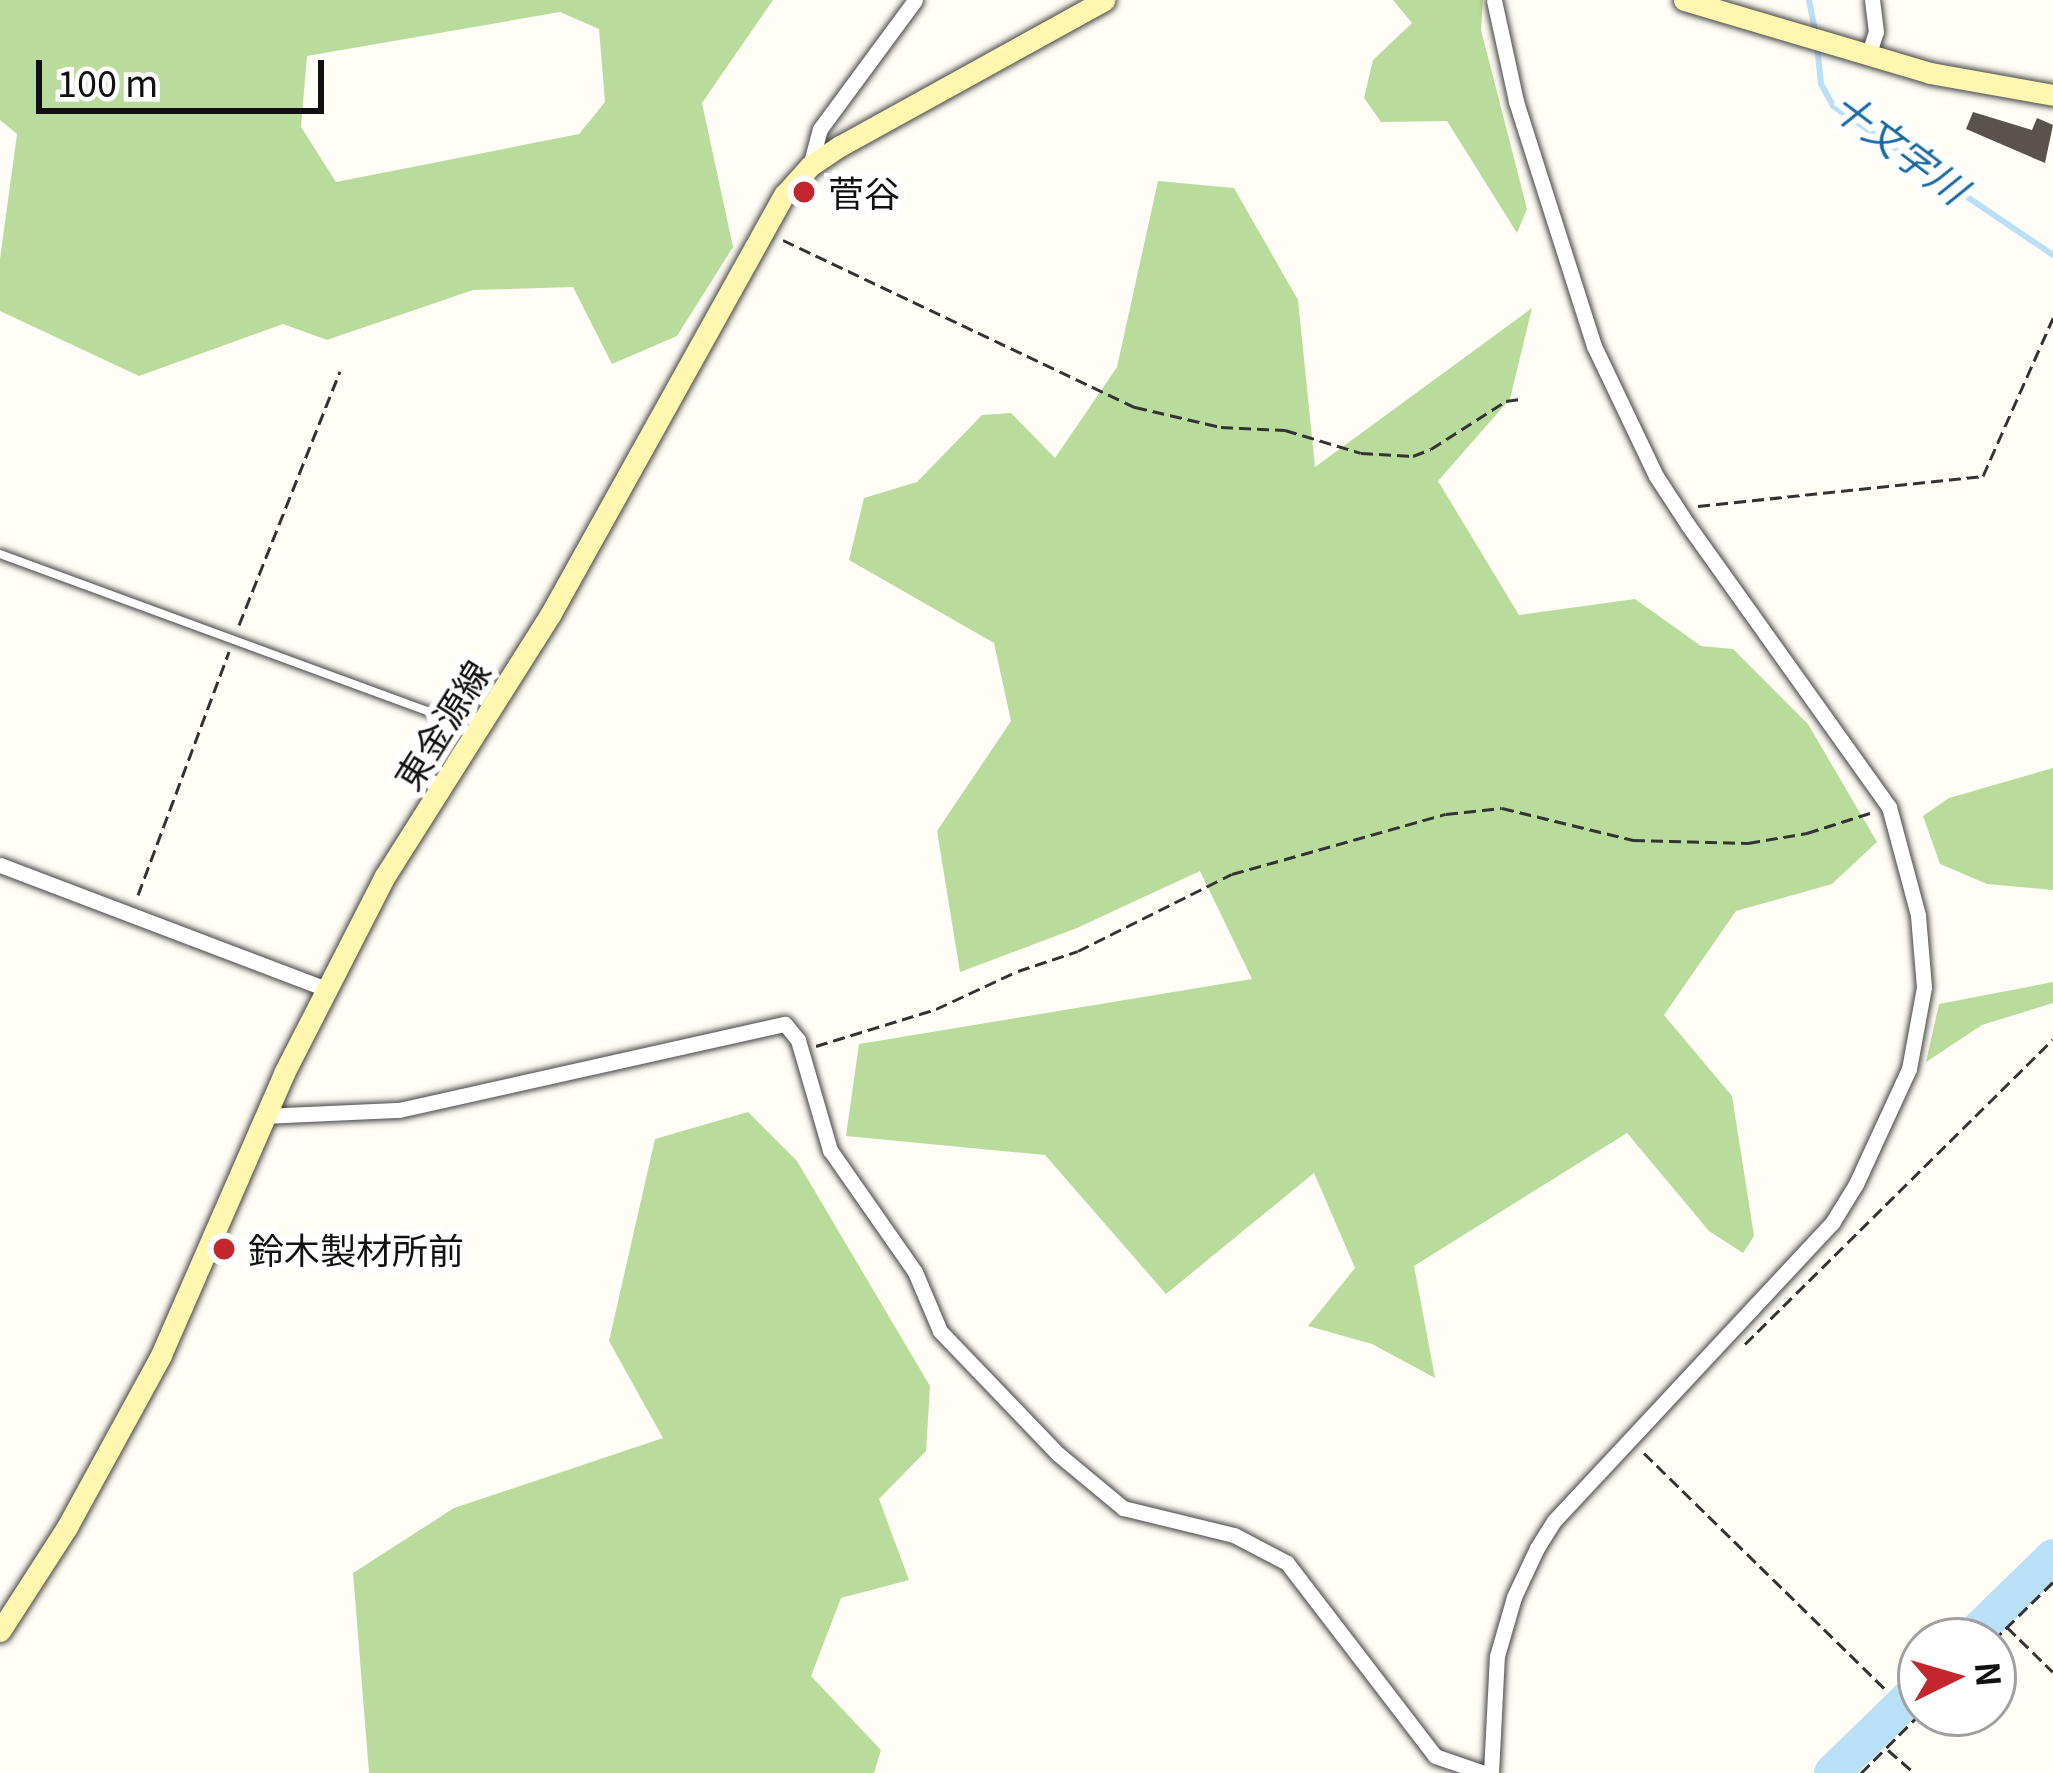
<!DOCTYPE html>
<meta charset="utf-8">
<style>
body{margin:0}
#map{position:relative;width:2053px;height:1773px;overflow:hidden;background:#fffdf5;font-family:Georgia,"Noto Sans JP",serif}
div>[style]{position:absolute}
.forest>*{inset:0;background:#b9dc9c}
.stream>*{height:6px;margin:-3px;padding:0 3px;transform-origin:3px;border-radius:3px;background:#b9e0f7}
.river>*{height:36px;margin:-18px;padding:0 18px;transform-origin:18px;border-radius:18px;background:#b9e0f7}
.building>*{inset:0;background:#5a524d}
.path>*{height:3px;margin-top:-1.5px;transform-origin:0;background:repeating-linear-gradient(90deg,#333 0 12px,transparent 0 18px)}
.roads{filter:drop-shadow(0 0 3px #444) drop-shadow(0 0 3px #444)}
.service>*{height:8px;margin:-4px;padding:0 4px;transform-origin:4px;border-radius:4px;background:#fff}
.minor>*{height:15px;margin:-7.5px;padding:0 7.5px;transform-origin:7.5px;border-radius:7.5px;background:#fff}
.secondary>*{height:21px;margin:-10.5px;padding:0 10.5px;transform-origin:10.5px;border-radius:10.5px;background:#fff6b0}
.dots>*{width:33px;height:33px;translate:-50% -50%;box-sizing:border-box;border:6px solid #fff;border-radius:50%}
span{translate:-50% -50%;white-space:nowrap;text-align:center;line-height:1.15;-webkit-text-stroke:12px #fff;paint-order:stroke}
.poi-label{font-size:36px;color:#111}
.left{translate:0 -50%;text-align:left}
.street-label{font-size:36px;color:#111}
.water-label{font-size:39px;color:#1768a6;font-style:italic}
.north{position:absolute;left:1897px;top:1617px;width:120px;height:120px;box-sizing:border-box;background:#fff;border:3px solid #a0a0a0;border-radius:50%;rotate:85deg;font-size:33px;font-weight:700;line-height:48px;text-align:center;color:#111}
.north::after{content:'';display:block;margin:auto;width:42px;height:54px;background:#c4262e;clip-path:polygon(50% 0,100% 100%,50% 72%,0 100%)}
.scale{position:absolute;left:36px;top:60px;width:288px;height:54px;box-sizing:border-box;border:6px solid #111;border-top:0;padding-left:15px;font-size:36px;line-height:42px;white-space:nowrap;color:#111;-webkit-text-stroke:9px #fff;paint-order:stroke}
</style>
<div id="map">
<div class="forest">
<i style="clip-path:polygon(evenodd,0 0,773px 0,702px 103px,733px 247px,677px 336px,612px 364px,573px 287px,473px 290px,327px 340px,283px 324px,139px 376px,0 311px,0 259px,17px 134px,0 120px,0 0,560px 12px,599px 29px,605px 102px,579px 134px,336px 182px,301px 127px,307px 56px,560px 12px)"></i>
<i style="clip-path:polygon(1393px 0,1483px 0,1481px 30px,1527px 209px,1517px 233px,1447px 121px,1381px 122px,1364px 98px,1373px 60px,1412px 23px)"></i>
<i style="clip-path:polygon(1158px 181px,1234px 188px,1298px 300px,1315px 467px,1532px 308px,1510px 399px,1438px 481px,1519px 615px,1635px 599px,1701px 646px,1733px 649px,1808px 724px,1877px 842px,1832px 884px,1736px 911px,1664px 1015px,1732px 1096px,1754px 1236px,1743px 1253px,1709px 1231px,1627px 1133px,1414px 1266px,1435px 1378px,1372px 1344px,1308px 1326px,1355px 1268px,1314px 1173px,1166px 1294px,1045px 1155px,846px 1136px,859px 1044px,1252px 979px,1200px 871px,1077px 928px,960px 972px,937px 831px,1011px 721px,994px 643px,849px 560px,864px 498px,917px 482px,982px 415px,1011px 413px,1055px 458px,1117px 367px)"></i>
<i style="clip-path:polygon(2053px 768px,2053px 890px,1987px 884px,1940px 864px,1923px 816px,1949px 798px)"></i>
<i style="clip-path:polygon(2053px 982px,2053px 1003px,1982px 1025px,1926px 1062px,1939px 1004px)"></i>
<i style="clip-path:polygon(748px 1112px,797px 1161px,930px 1386px,926px 1451px,879px 1499px,909px 1580px,841px 1598px,811px 1676px,881px 1750px,874px 1773px,369px 1773px,353px 1573px,454px 1508px,663px 1438px,609px 1341px,655px 1139px)"></i>
</div>
<div class="stream">
<i style="left:1809px;top:0;width:32px;rotate:79deg"></i>
<i style="left:1817px;top:44px;width:40px;rotate:84.3deg"></i>
<i style="left:1821px;top:84px;width:25px;rotate:61deg"></i>
<i style="left:1833px;top:106px;width:266px;rotate:34.1deg"></i>
</div>
<div class="river">
<i style="left:1967px;top:1641px;width:120px;rotate:-44.3deg"></i>
<i style="left:1832px;top:1773px;width:124px;rotate:-44.3deg"></i>
</div>
<div class="building">
<i style="clip-path:polygon(1973px 112px,2032px 130px,2037px 118px,2053px 125px,2045px 163px,1966px 129px)"></i>
</div>
<div class="path">
<i style="left:783px;top:240px;width:390px;rotate:25.4deg"></i>
<i style="left:1135px;top:407px;width:88px;rotate:13.1deg"></i>
<i style="left:1221px;top:427px;width:64px;rotate:2.7deg"></i>
<i style="left:1285px;top:430px;width:79px;rotate:16.8deg"></i>
<i style="left:1361px;top:453px;width:52px;rotate:3.3deg"></i>
<i style="left:1413px;top:456px;width:19px;rotate:-21deg"></i>
<i style="left:1431px;top:449px;width:89px;rotate:-32.6deg"></i>
<i style="left:1506px;top:401px;width:14px;rotate:-8deg"></i>
<i style="left:1698px;top:506px;width:287px;rotate:-6deg"></i>
<i style="left:1983px;top:476px;width:173px;rotate:-66.1deg"></i>
<i style="left:239px;top:625px;width:273px;rotate:-68.3deg"></i>
<i style="left:138px;top:895px;width:260px;rotate:-69.5deg"></i>
<i style="left:816px;top:1046px;width:126px;rotate:-17.1deg"></i>
<i style="left:936px;top:1009px;width:90px;rotate:-24.9deg"></i>
<i style="left:1018px;top:971px;width:63px;rotate:-18.4deg"></i>
<i style="left:1078px;top:951px;width:172px;rotate:-26.6deg"></i>
<i style="left:1232px;top:874px;width:222px;rotate:-15.7deg"></i>
<i style="left:1446px;top:814px;width:56px;rotate:-6.1deg"></i>
<i style="left:1502px;top:808px;width:135px;rotate:13.7deg"></i>
<i style="left:1633px;top:840px;width:115px;rotate:1.5deg"></i>
<i style="left:1748px;top:843px;width:60px;rotate:-9.6deg"></i>
<i style="left:1807px;top:833px;width:66px;rotate:-17.6deg"></i>
<i style="left:1745px;top:1344px;width:433px;rotate:-44.7deg"></i>
<i style="left:1644px;top:1453px;width:340px;rotate:44.4deg"></i>
<i style="left:2007px;top:1627px;width:64px;rotate:44.4deg"></i>
<i style="left:1993px;top:1641px;width:84px;rotate:-44.5deg"></i>
<i style="left:1888px;top:1750px;width:35px;rotate:41deg"></i>
<i style="left:1861px;top:1773px;width:85px;rotate:-45deg"></i>
</div>
<div class="roads">
<div class="service">
<i style="left:0;top:554px;width:481px;rotate:20.2deg"></i>
<i style="left:451px;top:720px;width:28px;rotate:-8deg"></i>
</div>
<div class="minor">
<i style="left:1868px;top:56px;width:25px;rotate:-72deg"></i>
<i style="left:1876px;top:32px;width:32px;rotate:-97deg"></i>
<i style="left:810px;top:166px;width:38px;rotate:-75deg"></i>
<i style="left:820px;top:129px;width:160px;rotate:-53.6deg"></i>
<i style="left:0;top:865px;width:350px;rotate:20.8deg"></i>
<i style="left:265px;top:1116px;width:134px;rotate:-2.6deg"></i>
<i style="left:399px;top:1110px;width:395px;rotate:-12.6deg"></i>
<i style="left:785px;top:1024px;width:21px;rotate:51deg"></i>
<i style="left:798px;top:1040px;width:115px;rotate:73.8deg"></i>
<i style="left:830px;top:1150px;width:149px;rotate:55.1deg"></i>
<i style="left:915px;top:1272px;width:64px;rotate:67deg"></i>
<i style="left:940px;top:1331px;width:170px;rotate:46.2deg"></i>
<i style="left:1058px;top:1454px;width:85px;rotate:39.7deg"></i>
<i style="left:1123px;top:1508px;width:114px;rotate:13.7deg"></i>
<i style="left:1234px;top:1535px;width:60px;rotate:27.8deg"></i>
<i style="left:1287px;top:1563px;width:243px;rotate:52.5deg"></i>
<i style="left:1435px;top:1756px;width:52px;rotate:19.1deg"></i>
<i style="left:1491px;top:1773px;width:117px;rotate:-87.1deg"></i>
<i style="left:1497px;top:1656px;width:61px;rotate:-73.9deg"></i>
<i style="left:1514px;top:1597px;width:54px;rotate:-64.9deg"></i>
<i style="left:1537px;top:1548px;width:32px;rotate:-58deg"></i>
<i style="left:1554px;top:1521px;width:408px;rotate:-47deg"></i>
<i style="left:1832px;top:1223px;width:46px;rotate:-58.4deg"></i>
<i style="left:1856px;top:1184px;width:127px;rotate:-65.3deg"></i>
<i style="left:1909px;top:1069px;width:83px;rotate:-79.6deg"></i>
<i style="left:1924px;top:987px;width:72px;rotate:-94.8deg"></i>
<i style="left:1918px;top:915px;width:112px;rotate:-105deg"></i>
<i style="left:1889px;top:807px;width:346px;rotate:-125.5deg"></i>
<i style="left:1688px;top:525px;width:59px;rotate:-123.1deg"></i>
<i style="left:1656px;top:476px;width:144px;rotate:-115.5deg"></i>
<i style="left:1594px;top:346px;width:257px;rotate:-107.7deg"></i>
<i style="left:1516px;top:101px;width:103px;rotate:-102.3deg"></i>
</div>
<div class="secondary">
<i style="left:1684px;top:0;width:257px;rotate:16.5deg"></i>
<i style="left:1930px;top:73px;width:125px;rotate:10.1deg"></i>
<i style="left:0;top:1631px;width:124px;rotate:-57.2deg"></i>
<i style="left:67px;top:1527px;width:196px;rotate:-61.3deg"></i>
<i style="left:161px;top:1355px;width:308px;rotate:-66.4deg"></i>
<i style="left:284px;top:1073px;width:221px;rotate:-62.9deg"></i>
<i style="left:385px;top:876px;width:309px;rotate:-57.7deg"></i>
<i style="left:550px;top:615px;width:481px;rotate:-60.9deg"></i>
<i style="left:784px;top:195px;width:39px;rotate:-48deg"></i>
<i style="left:810px;top:166px;width:36px;rotate:-34deg"></i>
<i style="left:840px;top:146px;width:302px;rotate:-28.9deg"></i>
</div>
</div>
<div class="dots">
<i style="left:804px;top:192px;background:#c4262e"></i>
<i style="left:224px;top:1249px;background:#c4262e"></i>
</div>
<div class="poi-label">
<span class="left" style="left:828px;top:192px">菅谷</span>
<span class="left" style="left:248px;top:1249px">鈴木製材所前</span>
</div>
<div class="street-label">
<span style="left:441px;top:724px;rotate:-58deg">東金源線</span>
</div>
<div class="water-label">
<span style="left:1901px;top:146px;rotate:37deg">十文字川</span>
</div>
<div class="north">N</div>
<div class="scale">100 m</div>
</div>
